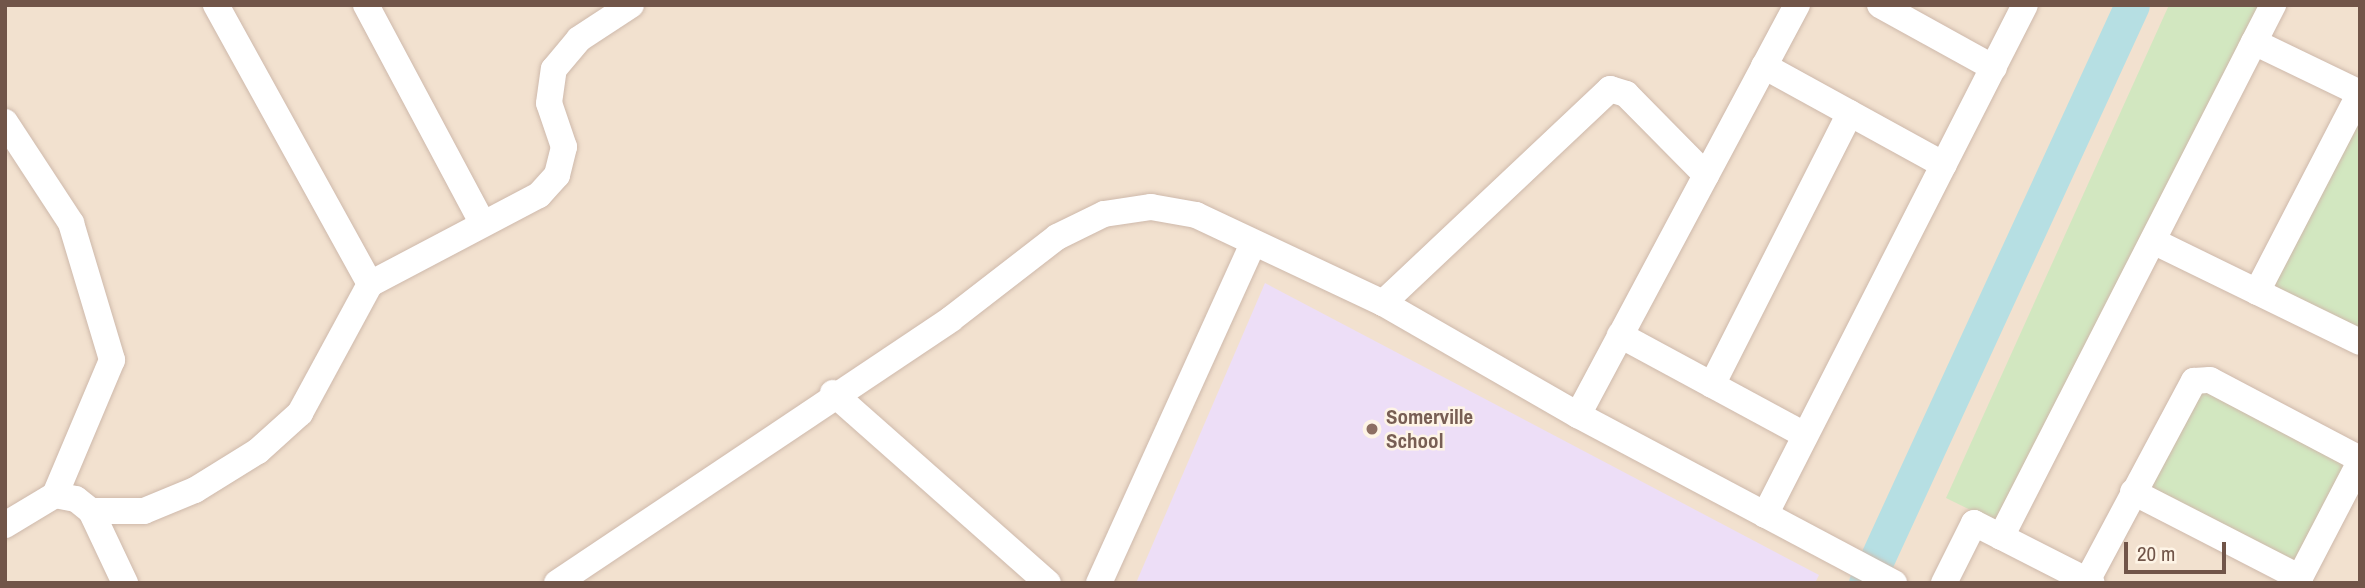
<!DOCTYPE html>
<style>
body{margin:0}
#map{position:relative;width:2365px;height:588px;overflow:hidden;background:#fbf0e1;font-family:"Archivo Narrow",sans-serif}
div>[style]{position:absolute}
.residential>*{inset:0;background:#f2e1cf;transform-origin:0 0}
.education>*{inset:0;background:#eddef7}
.green>*{inset:0;background:#d2e7c0;transform-origin:0 0}
.canal>*{height:35px;margin:-17.5px;padding:0 17.5px;transform-origin:17.5px;border-radius:17.5px;background:#b6dfe3}
.roads{filter:drop-shadow(0 0 2px #ceb9ab) drop-shadow(0 0 2px #ceb9ab)}
.minor>*{height:26px;margin:-13px;padding:0 13px;transform-origin:13px;border-radius:13px;background:#fff}
.dots>*{width:19px;height:19px;translate:-50% -50%;box-sizing:border-box;border:4px solid #fef4e6;border-radius:50%}
span{translate:-50% -50%;white-space:nowrap;text-align:center;line-height:1.15;-webkit-text-stroke:5px #fef4e6;paint-order:stroke}
.education-label{font-size:21px;color:#785e54;font-weight:700}
.left{translate:0 -50%;text-align:left}
.frame{position:absolute;inset:0;border:7px solid #715549;pointer-events:none}
.scale{position:absolute;left:2124px;top:542px;width:102px;height:32px;box-sizing:border-box;border:4px solid #715549;border-top:0;padding-left:9px;font-size:21px;line-height:24px;white-space:nowrap;color:#715549;-webkit-text-stroke:5px #fef4e6;paint-order:stroke}
</style>
<div id="map">
<div class="residential">
<i style="left:5px;top:5px;width:2355px;height:578px"></i>
</div>
<div class="education">
<i style="clip-path:polygon(1265px 283px,1819px 575px,1815px 583px,1136px 583px)"></i>
</div>
<div class="green">
<i style="clip-path:polygon(2169px 5px,2262px 5px,1997px 523px,1946px 498px)"></i>
<i style="clip-path:polygon(2360px 105px,2360px 334px,2269px 289px)"></i>
<i style="left:2195px;top:386px;width:174px;height:115px;rotate:27deg"></i>
</div>
<div class="canal">
<i style="left:1866px;top:583px;width:636px;rotate:-65.29deg"></i>
</div>
<div class="roads">
<div class="minor">
<i style="left:216px;top:5px;width:319px;rotate:61.1deg"></i>
<i style="left:366px;top:5px;width:248px;rotate:61.9deg"></i>
<i style="left:1880px;top:5px;width:130px;rotate:28.9deg"></i>
<i style="left:2254px;top:42px;width:118px;rotate:25.7deg"></i>
<i style="left:2360px;top:93px;width:224px;rotate:117.4deg"></i>
<i style="left:1764px;top:66px;width:205px;rotate:28.8deg"></i>
<i style="left:5px;top:122px;width:121px;rotate:56.8deg"></i>
<i style="left:71px;top:223px;width:143px;rotate:73.3deg"></i>
<i style="left:112px;top:360px;width:147px;rotate:112.9deg"></i>
<i style="left:2153px;top:241px;width:230px;rotate:26deg"></i>
<i style="left:1383px;top:303px;width:312px;rotate:-43.3deg"></i>
<i style="left:1610px;top:89px;width:17px;rotate:17deg"></i>
<i style="left:1626px;top:94px;width:114px;rotate:45.4deg"></i>
<i style="left:1620px;top:335px;width:210px;rotate:28.4deg"></i>
<i style="left:1712px;top:385px;width:305px;rotate:-63.1deg"></i>
<i style="left:833px;top:393px;width:287px;rotate:41.5deg"></i>
<i style="left:1578px;top:415px;width:465px;rotate:-61.9deg"></i>
<i style="left:2133px;top:492px;width:188px;rotate:27.2deg"></i>
<i style="left:91px;top:511px;width:53px"></i>
<i style="left:144px;top:511px;width:55px;rotate:-22.4deg"></i>
<i style="left:195px;top:490px;width:74px;rotate:-31.8deg"></i>
<i style="left:258px;top:451px;width:57px;rotate:-42.1deg"></i>
<i style="left:300px;top:413px;width:147px;rotate:-61.5deg"></i>
<i style="left:370px;top:284px;width:191px;rotate:-27.8deg"></i>
<i style="left:539px;top:195px;width:27px;rotate:-48deg"></i>
<i style="left:557px;top:175px;width:29px;rotate:-76deg"></i>
<i style="left:564px;top:147px;width:46px;rotate:-108.8deg"></i>
<i style="left:549px;top:103px;width:34px;rotate:-82deg"></i>
<i style="left:554px;top:69px;width:39px;rotate:-50deg"></i>
<i style="left:579px;top:39px;width:62px;rotate:-33.2deg"></i>
<i style="left:1765px;top:515px;width:572px;rotate:-62.99deg"></i>
<i style="left:5px;top:525px;width:58px;rotate:-31deg"></i>
<i style="left:55px;top:495px;width:21px;rotate:11deg"></i>
<i style="left:76px;top:499px;width:19px;rotate:39deg"></i>
<i style="left:91px;top:511px;width:80px;rotate:64.7deg"></i>
<i style="left:2001px;top:537px;width:598px;rotate:-62.92deg"></i>
<i style="left:2087px;top:581px;width:227px;rotate:-61.9deg"></i>
<i style="left:2194px;top:381px;width:16px;rotate:-4deg"></i>
<i style="left:2210px;top:380px;width:170px;rotate:27.8deg"></i>
<i style="left:557px;top:583px;width:474px;rotate:-33.8deg"></i>
<i style="left:951px;top:319px;width:134px;rotate:-37.7deg"></i>
<i style="left:1057px;top:237px;width:52px;rotate:-26.1deg"></i>
<i style="left:1104px;top:214px;width:48px;rotate:-8.5deg"></i>
<i style="left:1151px;top:207px;width:46px;rotate:10.1deg"></i>
<i style="left:1196px;top:215px;width:207px;rotate:25.2deg"></i>
<i style="left:1383px;top:303px;width:225px;rotate:29.9deg"></i>
<i style="left:1578px;top:415px;width:358px;rotate:28deg"></i>
<i style="left:1099px;top:583px;width:371px;rotate:-65.6deg"></i>
<i style="left:1944px;top:583px;width:67px;rotate:-63.4deg"></i>
<i style="left:1974px;top:523px;width:132px;rotate:27deg"></i>
<i style="left:2297px;top:583px;width:136px;rotate:-62.5deg"></i>
</div>
</div>
<div class="dots">
<i style="left:1372px;top:429px;background:#8d6e63"></i>
</div>
<div class="education-label">
<span class="left" style="left:1386px;top:429px">Somerville<br>School</span>
</div>
<div class="frame"></div>
<div class="scale">20 m</div>
</div>
